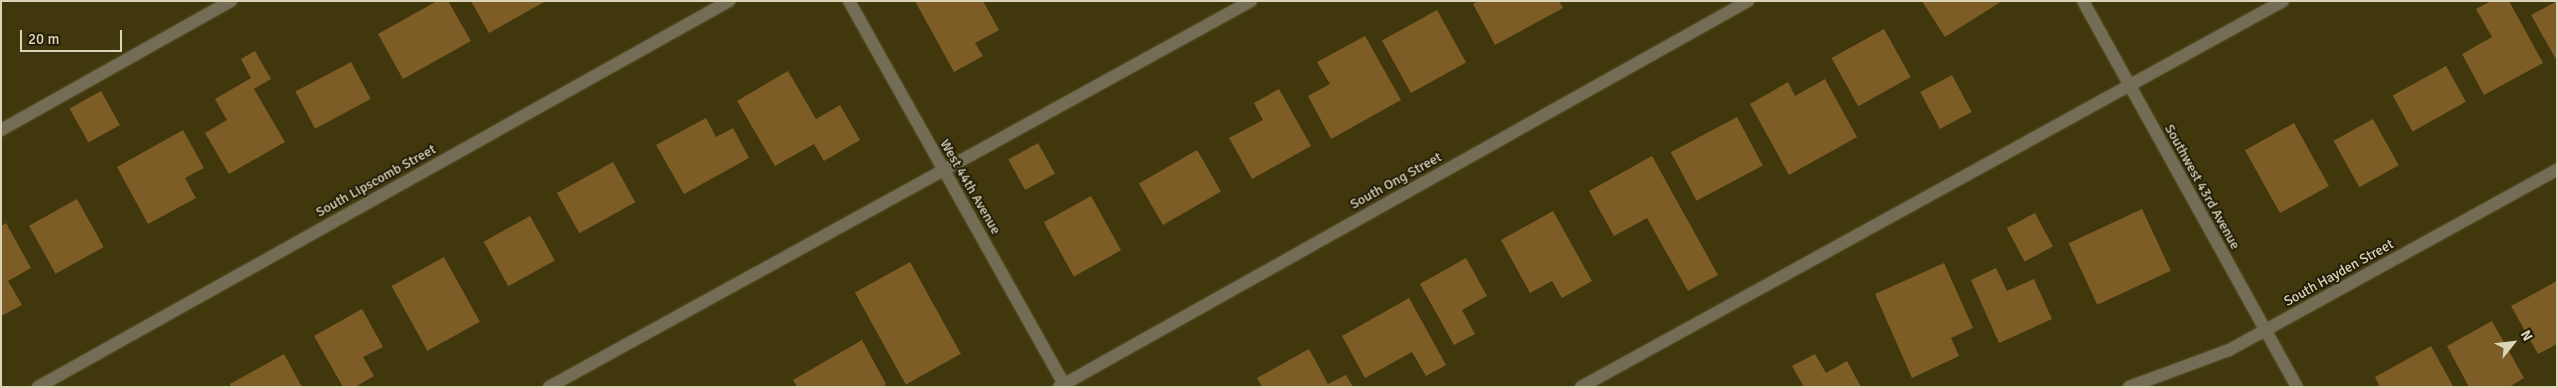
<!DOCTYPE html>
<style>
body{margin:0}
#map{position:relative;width:2558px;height:388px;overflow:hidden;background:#40370d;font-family:Signika,sans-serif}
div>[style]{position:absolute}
.building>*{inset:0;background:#7e5c26;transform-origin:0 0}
.roads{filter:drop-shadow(0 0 1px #5c532c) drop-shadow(0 0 1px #5c532c)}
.minor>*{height:12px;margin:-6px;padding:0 6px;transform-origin:6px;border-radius:6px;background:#726d54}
span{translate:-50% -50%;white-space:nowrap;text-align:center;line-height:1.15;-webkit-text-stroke:4px #231e08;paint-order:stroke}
.street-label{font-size:14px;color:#dad4b9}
.frame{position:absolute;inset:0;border:2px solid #dad4b9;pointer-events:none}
.north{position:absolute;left:2488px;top:318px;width:50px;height:50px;-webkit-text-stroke:4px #231e08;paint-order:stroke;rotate:61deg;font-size:14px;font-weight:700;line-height:20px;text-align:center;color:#dad4b9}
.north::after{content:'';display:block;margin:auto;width:18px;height:22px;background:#dad4b9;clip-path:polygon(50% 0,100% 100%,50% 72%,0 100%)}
.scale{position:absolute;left:20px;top:30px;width:102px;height:22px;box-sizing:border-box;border:2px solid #dad4b9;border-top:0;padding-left:6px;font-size:15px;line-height:18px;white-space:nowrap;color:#dad4b9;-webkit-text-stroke:4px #231e08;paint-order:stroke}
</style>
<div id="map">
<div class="building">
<i style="clip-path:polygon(437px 1px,448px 1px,471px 41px,403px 79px,378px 34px)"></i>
<i style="clip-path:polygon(471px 1px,546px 1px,489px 33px)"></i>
<i style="clip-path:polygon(915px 1px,983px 1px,999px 30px,975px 43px,983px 56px,954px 72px)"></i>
<i style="clip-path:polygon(1479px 1px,1559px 1px,1563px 8px,1495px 45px,1473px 4px)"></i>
<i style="clip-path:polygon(1922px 1px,2002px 1px,1945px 37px)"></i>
<i style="clip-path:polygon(2491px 1px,2509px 1px,2543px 63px,2484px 95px,2462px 54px,2492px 37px,2476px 9px)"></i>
<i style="clip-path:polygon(2557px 1px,2557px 61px,2531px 15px)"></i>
<i style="left:1437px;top:10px;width:60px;height:63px;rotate:61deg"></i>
<i style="left:1884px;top:29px;width:55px;height:60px;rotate:61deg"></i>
<i style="clip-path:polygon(1365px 36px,1401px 100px,1331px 139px,1308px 96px,1330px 84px,1317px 62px)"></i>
<i style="clip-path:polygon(255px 51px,271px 79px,254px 89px,285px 142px,229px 174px,205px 133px,227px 120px,215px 99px,251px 78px,241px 59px)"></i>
<i style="left:351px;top:62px;width:42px;height:63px;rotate:62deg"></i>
<i style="left:2446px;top:66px;width:41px;height:61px;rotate:61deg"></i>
<i style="clip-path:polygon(788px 71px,816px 119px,840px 105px,860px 140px,824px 161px,814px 144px,775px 166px,737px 101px)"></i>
<i style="left:1952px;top:75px;width:42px;height:36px;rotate:62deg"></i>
<i style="clip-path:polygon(1825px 79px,1857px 137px,1789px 175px,1750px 104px,1788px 82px,1795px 96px)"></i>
<i style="clip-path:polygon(1279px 89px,1311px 146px,1252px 179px,1229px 138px,1263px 120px,1254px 103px)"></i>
<i style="left:101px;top:91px;width:39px;height:36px;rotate:61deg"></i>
<i style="left:1737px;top:117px;width:55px;height:75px;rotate:62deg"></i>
<i style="clip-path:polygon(706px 118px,716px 137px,733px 128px,749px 158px,684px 194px,656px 145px)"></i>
<i style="left:2373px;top:119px;width:53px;height:45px;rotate:61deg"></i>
<i style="left:2294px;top:123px;width:72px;height:56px;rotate:61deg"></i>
<i style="clip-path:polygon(183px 130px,204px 168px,185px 178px,196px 198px,148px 224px,117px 167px)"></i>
<i style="left:1038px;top:143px;width:35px;height:34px;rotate:61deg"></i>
<i style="left:1197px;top:150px;width:48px;height:67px;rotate:60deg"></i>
<i style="clip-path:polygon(1652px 156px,1718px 275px,1688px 291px,1647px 218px,1614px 236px,1589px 191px)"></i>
<i style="left:613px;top:162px;width:46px;height:64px;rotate:61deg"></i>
<i style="left:1091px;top:196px;width:62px;height:54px;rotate:61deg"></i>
<i style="left:77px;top:199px;width:55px;height:55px;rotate:61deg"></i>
<i style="left:2142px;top:209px;width:68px;height:81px;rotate:65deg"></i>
<i style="clip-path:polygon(1553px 211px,1592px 281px,1562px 298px,1552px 281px,1530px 293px,1501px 240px)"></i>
<i style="left:2035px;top:213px;width:38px;height:32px;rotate:62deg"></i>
<i style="left:530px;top:216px;width:51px;height:53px;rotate:61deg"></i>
<i style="clip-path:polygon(6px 223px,31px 268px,8px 281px,22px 305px,1px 316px,1px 226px)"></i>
<i style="left:444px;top:257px;width:74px;height:60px;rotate:61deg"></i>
<i style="clip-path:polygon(1466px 258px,1487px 296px,1462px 310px,1475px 334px,1454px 345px,1420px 284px)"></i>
<i style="left:910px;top:262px;width:105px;height:63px;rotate:61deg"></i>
<i style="clip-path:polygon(1944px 263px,1973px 328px,1951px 338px,1959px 356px,1912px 378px,1875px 294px)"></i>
<i style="clip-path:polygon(1996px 268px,2007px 291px,2034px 279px,2052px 319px,1999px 343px,1971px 280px)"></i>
<i style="clip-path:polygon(2557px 281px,2557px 344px,2538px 354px,2511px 306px)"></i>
<i style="clip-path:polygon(1409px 298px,1446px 365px,1426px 376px,1412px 352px,1365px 378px,1342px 336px)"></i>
<i style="clip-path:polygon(362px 309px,383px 347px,363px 357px,374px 376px,355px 387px,343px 387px,314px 336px)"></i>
<i style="clip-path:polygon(2492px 321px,2524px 378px,2509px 387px,2469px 387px,2447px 346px)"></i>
<i style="clip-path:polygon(862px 340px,886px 384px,882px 387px,797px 387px,793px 380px)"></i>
<i style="clip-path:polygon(2431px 346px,2453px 386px,2380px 387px,2375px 377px)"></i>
<i style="clip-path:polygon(1309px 349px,1328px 384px,1346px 375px,1353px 387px,1262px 387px,1257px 378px)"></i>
<i style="clip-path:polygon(284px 354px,302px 387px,231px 387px,230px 384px)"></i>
<i style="clip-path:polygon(1815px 354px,1826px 373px,1847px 361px,1861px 387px,1804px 387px,1792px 366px)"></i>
</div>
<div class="roads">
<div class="minor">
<i style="left:849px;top:1px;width:443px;rotate:60.7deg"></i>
<i style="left:2083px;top:1px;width:441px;rotate:61deg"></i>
<i style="left:1px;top:130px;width:264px;rotate:-29.3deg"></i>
<i style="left:38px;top:387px;width:792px;rotate:-29.19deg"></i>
<i style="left:549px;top:387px;width:801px;rotate:-28.8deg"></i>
<i style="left:1059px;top:387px;width:790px;rotate:-29.26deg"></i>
<i style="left:1581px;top:387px;width:801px;rotate:-28.8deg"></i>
<i style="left:2129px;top:387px;width:107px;rotate:-20.3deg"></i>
<i style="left:2229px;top:350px;width:374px;rotate:-28.8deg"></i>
</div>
</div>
<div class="street-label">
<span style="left:376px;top:181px;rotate:-29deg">South Lipscomb Street</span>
<span style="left:1396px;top:181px;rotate:-29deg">South Ong Street</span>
<span style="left:970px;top:187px;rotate:60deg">West 44th Avenue</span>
<span style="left:2202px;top:187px;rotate:61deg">Southwest 43rd Avenue</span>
<span style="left:2339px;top:273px;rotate:-29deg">South Hayden Street</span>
</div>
<div class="frame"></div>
<div class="north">N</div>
<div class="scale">20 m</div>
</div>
